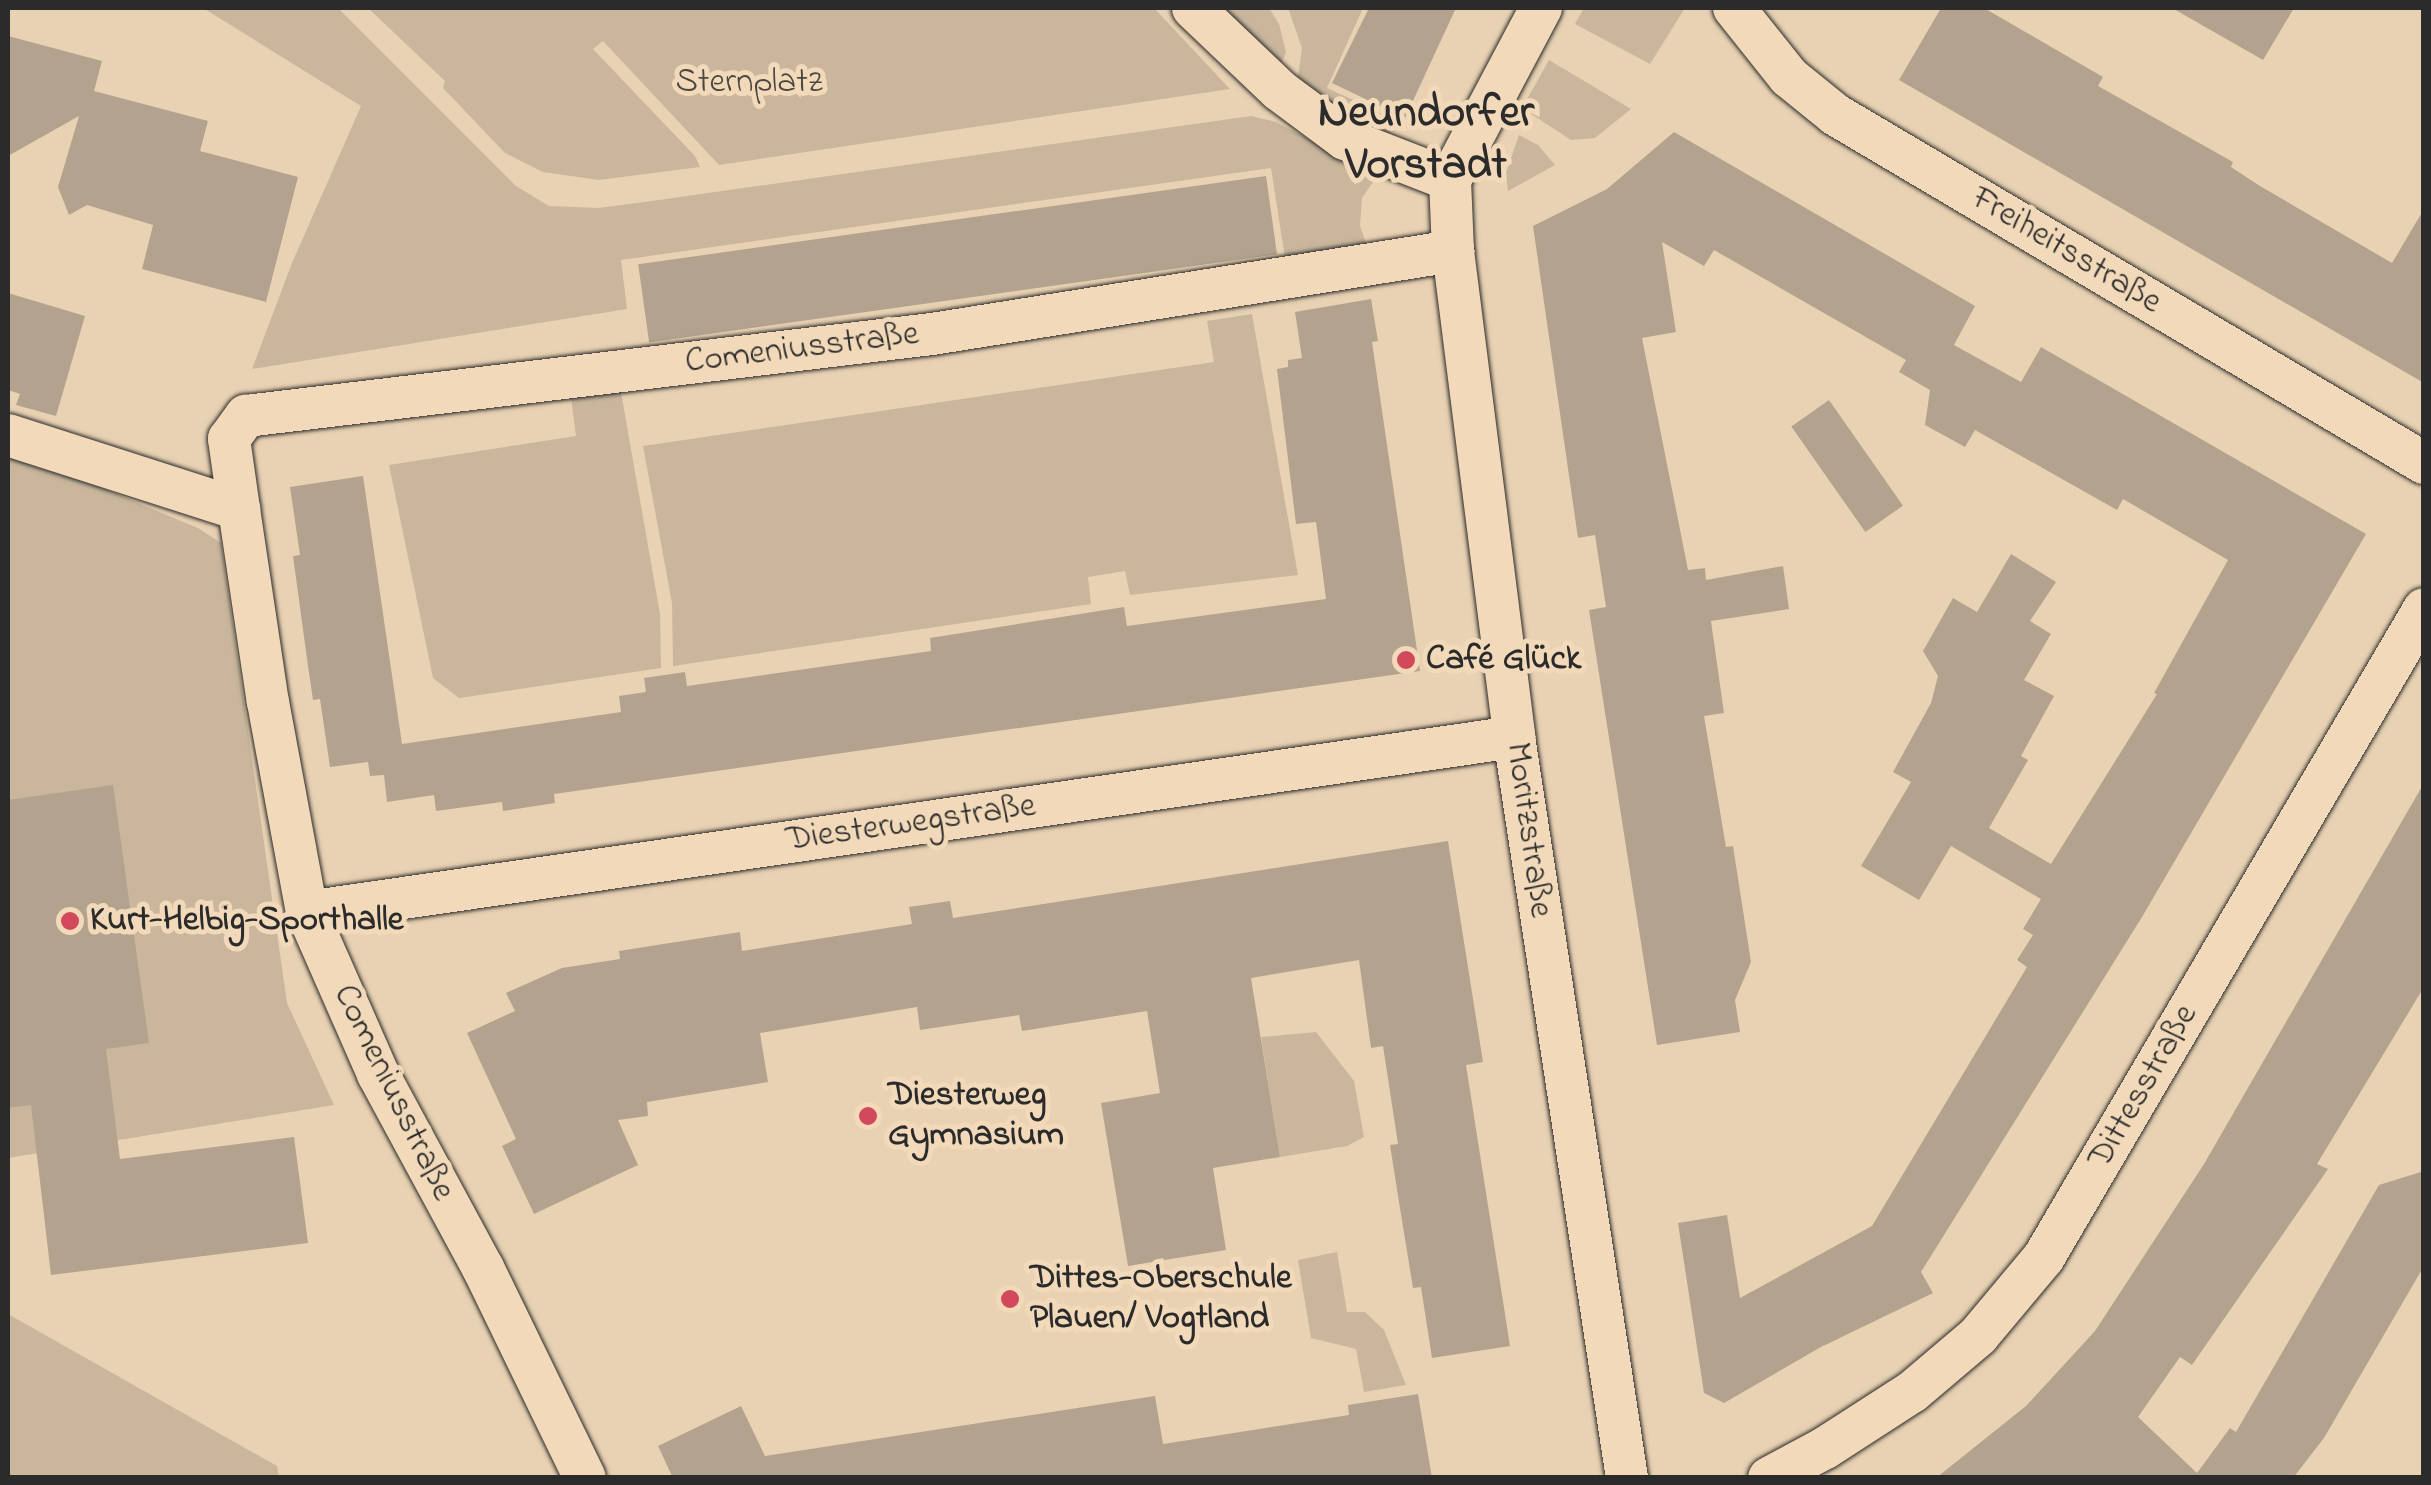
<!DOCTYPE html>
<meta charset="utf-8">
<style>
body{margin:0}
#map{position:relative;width:2431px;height:1485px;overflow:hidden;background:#e9d2b3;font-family:"Indie Flower",sans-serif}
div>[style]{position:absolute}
.green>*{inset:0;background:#c9b69c}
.building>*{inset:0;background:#b3a38e;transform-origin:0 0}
.roads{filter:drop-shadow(0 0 2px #2b2b2b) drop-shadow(0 0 2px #2b2b2b)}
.street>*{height:42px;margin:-21px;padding:0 21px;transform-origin:21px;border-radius:21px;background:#f1d9b9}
.dots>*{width:28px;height:28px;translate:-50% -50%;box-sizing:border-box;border:5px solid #f1d9b9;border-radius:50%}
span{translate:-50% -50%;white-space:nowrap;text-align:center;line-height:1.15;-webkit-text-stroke:10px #f1d9b9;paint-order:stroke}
.park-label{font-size:35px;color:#4b4742}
.street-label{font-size:35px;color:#2b2b2b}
.poi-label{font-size:35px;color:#2b2b2b;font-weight:700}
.left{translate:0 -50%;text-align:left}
.district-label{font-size:45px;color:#2b2b2b;font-weight:700}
.frame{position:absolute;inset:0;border:10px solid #2b2b2b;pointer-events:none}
</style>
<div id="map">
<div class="green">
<i style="clip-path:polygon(203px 8px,338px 8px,516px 186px,549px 206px,599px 208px,659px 200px,1251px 116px,1276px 122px,1378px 175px,1362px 198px,1360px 226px,1370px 255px,1285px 258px,1271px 168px,621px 260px,627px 309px,252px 369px,292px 263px,361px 106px)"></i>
<i style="clip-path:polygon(368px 8px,1154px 8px,1230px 89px,719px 165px,603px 41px,593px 49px,695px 156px,700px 167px,599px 180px,543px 172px,505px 153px,443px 88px,445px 81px)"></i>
<i style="clip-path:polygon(1201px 8px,1269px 8px,1279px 24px,1286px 52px,1276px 77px)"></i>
<i style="clip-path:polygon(1288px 8px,1363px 8px,1327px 88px,1388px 116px,1392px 146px,1297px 84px,1302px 48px)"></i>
<i style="clip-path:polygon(1584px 8px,1685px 8px,1650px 64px,1575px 24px)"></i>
<i style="clip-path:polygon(1549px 60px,1631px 109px,1595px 138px,1571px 140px,1522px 108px)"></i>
<i style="clip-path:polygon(1519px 135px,1538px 145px,1555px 165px,1508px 191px,1506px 173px)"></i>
<i style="clip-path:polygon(1252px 314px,1298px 575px,1130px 595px,1125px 571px,1088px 577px,1091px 604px,673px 666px,672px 603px,643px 446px,1214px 362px,1207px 321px)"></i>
<i style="clip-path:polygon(621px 392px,660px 614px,661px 668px,459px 698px,433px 678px,389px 465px,576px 436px,571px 398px)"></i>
<i style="clip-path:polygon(8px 449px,198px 528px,221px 543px,287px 1003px,334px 1105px,8px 1158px)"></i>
<i style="clip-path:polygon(1316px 1032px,1354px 1081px,1364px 1137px,1347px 1146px,1280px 1157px,1261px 1037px)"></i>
<i style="clip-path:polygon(1337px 1252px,1347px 1312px,1365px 1312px,1384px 1330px,1406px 1385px,1364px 1392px,1356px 1349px,1311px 1338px,1298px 1260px)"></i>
<i style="clip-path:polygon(8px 1314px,277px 1466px,279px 1477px,8px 1477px)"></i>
</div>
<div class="building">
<i style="clip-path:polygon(1369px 8px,1456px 8px,1405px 118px,1332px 83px)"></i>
<i style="clip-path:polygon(1941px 8px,1984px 8px,2103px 77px,2098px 86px,2233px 162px,2231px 167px,2260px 186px,2392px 263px,2424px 209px,2424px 383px,1899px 80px)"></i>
<i style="clip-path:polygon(2172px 8px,2294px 8px,2263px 60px)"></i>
<i style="clip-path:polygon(8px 36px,102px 61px,94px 91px,208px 121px,200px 151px,298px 177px,266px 302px,142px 269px,153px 225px,87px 205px,69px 215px,58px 187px,79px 116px,8px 156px)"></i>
<i style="clip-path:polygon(1674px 132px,1975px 306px,1954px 345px,2021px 382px,2041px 347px,2366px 534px,2142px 917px,1921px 1272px,1933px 1293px,1821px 1347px,1724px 1403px,1704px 1393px,1678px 1223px,1727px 1215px,1740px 1298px,1872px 1226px,2027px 967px,2017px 960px,2033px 935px,2023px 929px,2041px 899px,1951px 846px,1919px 900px,1861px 866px,1911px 782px,1893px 772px,1931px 703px,1938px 676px,1923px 651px,1953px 598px,1977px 612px,2011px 554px,2056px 582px,2030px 621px,2051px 634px,2024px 680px,2054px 696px,2021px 756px,2028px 760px,1989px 828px,2051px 864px,2157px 694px,2154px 693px,2228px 560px,2123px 499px,2117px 510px,1975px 430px,1965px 447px,1925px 425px,1930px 390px,1899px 372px,1906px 360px,1714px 250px,1704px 266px,1662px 242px,1676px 332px,1642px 338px,1688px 570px,1705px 568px,1706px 580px,1783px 566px,1789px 609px,1711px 621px,1724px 713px,1704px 716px,1726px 847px,1733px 846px,1751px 962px,1735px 1000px,1740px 1032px,1657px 1045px,1589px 610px,1606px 607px,1595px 535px,1578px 538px,1533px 226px,1607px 189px)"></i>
<i style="left:1266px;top:176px;width:79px;height:634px;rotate:82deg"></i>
<i style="clip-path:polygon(8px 293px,85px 316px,56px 416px,16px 405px,20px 394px,8px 390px)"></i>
<i style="clip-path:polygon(1371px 299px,1378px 341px,1372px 342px,1420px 671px,554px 794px,555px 803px,503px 811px,502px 802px,436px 811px,434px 795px,387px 802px,384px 775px,370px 776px,368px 762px,330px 767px,320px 699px,313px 700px,308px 666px,293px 556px,300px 555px,290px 487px,363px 476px,402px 744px,621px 712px,619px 696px,646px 692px,644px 678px,685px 672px,687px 686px,931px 651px,930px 638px,1124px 607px,1127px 626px,1326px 599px,1316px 522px,1296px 524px,1277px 369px,1288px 367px,1288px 360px,1302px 358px,1295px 312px)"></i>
<i style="left:1829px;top:400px;width:129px;height:46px;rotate:55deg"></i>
<i style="clip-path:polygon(2424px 783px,2424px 987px,2317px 1164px,2328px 1169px,2192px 1365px,2180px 1357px,2138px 1417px,2197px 1473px,2230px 1428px,2236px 1432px,2379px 1185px,2424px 1171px,2424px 1266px,2324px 1438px,2293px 1478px,1936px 1478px,2026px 1406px,2095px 1331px,2204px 1164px)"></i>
<i style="clip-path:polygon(113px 785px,149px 1043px,106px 1049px,120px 1159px,294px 1137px,308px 1243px,51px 1275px,31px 1105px,8px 1108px,8px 800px)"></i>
<i style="clip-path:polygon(1448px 841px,1483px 1062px,1466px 1065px,1510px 1346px,1432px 1358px,1421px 1287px,1413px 1288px,1398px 1196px,1390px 1145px,1398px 1144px,1383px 1046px,1371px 1048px,1359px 960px,1251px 978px,1280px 1157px,1213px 1168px,1226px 1250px,1128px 1266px,1101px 1103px,1160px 1093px,1147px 1011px,1022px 1031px,1019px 1015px,920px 1030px,917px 1007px,760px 1033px,768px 1082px,647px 1102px,648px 1116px,618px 1120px,638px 1165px,534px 1214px,502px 1146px,516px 1139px,467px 1033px,515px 1011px,506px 993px,562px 968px,620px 959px,619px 951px,740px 932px,742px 951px,912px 924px,909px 907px,950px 901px,953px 918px)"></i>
<i style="clip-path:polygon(1418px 1394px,1432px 1478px,673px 1478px,658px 1446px,741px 1406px,765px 1456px,1155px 1396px,1163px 1444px,1349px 1415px,1348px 1405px)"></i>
</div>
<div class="roads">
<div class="street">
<i style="left:1193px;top:8px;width:119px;rotate:43.6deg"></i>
<i style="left:1279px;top:90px;width:82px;rotate:36.6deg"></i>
<i style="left:1345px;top:139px;width:113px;rotate:21.3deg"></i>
<i style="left:1541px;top:8px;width:195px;rotate:117.9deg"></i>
<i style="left:1450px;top:180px;width:71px;rotate:87.6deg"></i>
<i style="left:1453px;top:251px;width:490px;rotate:82.8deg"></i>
<i style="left:1514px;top:737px;width:750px;rotate:81.33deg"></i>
<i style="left:1734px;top:8px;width:88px;rotate:51.4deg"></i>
<i style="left:1789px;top:77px;width:60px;rotate:39deg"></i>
<i style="left:1836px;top:115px;width:683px;rotate:30.62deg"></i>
<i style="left:8px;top:435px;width:243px;rotate:17.8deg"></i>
<i style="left:239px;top:509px;width:195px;rotate:81.5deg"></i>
<i style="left:268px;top:702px;width:214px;rotate:79.5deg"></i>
<i style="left:307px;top:912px;width:177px;rotate:66.3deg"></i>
<i style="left:378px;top:1074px;width:221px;rotate:61.6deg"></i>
<i style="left:483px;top:1268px;width:233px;rotate:64.1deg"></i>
<i style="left:239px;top:509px;width:71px;rotate:-98.1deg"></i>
<i style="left:229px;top:439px;width:29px;rotate:-54deg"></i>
<i style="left:246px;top:416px;width:691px;rotate:-6.82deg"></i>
<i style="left:932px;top:334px;width:528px;rotate:-9.05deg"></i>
<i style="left:307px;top:912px;width:1220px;rotate:-8.25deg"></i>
<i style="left:1769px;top:1478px;width:64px;rotate:-28.2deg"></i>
<i style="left:1825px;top:1448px;width:103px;rotate:-32.8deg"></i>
<i style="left:1912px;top:1392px;width:87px;rotate:-40.3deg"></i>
<i style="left:1978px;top:1336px;width:103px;rotate:-50.1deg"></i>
<i style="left:2044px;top:1257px;width:751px;rotate:-59.61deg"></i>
</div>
</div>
<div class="dots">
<i style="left:1406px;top:660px;background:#d1495b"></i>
<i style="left:70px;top:921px;background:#d1495b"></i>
<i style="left:868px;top:1116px;background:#d1495b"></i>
<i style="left:1010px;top:1299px;background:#d1495b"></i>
</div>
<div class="park-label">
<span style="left:749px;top:83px">Sternplatz</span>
</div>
<div class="street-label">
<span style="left:2066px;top:251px;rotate:31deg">Freiheitsstraße</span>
<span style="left:802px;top:349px;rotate:-7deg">Comeniusstraße</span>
<span style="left:911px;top:824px;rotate:-8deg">Diesterwegstraße</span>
<span style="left:1528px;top:830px;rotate:82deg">Moritzstraße</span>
<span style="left:2144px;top:1087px;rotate:-60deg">Dittesstraße</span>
<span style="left:393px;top:1093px;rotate:64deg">Comeniusstraße</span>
</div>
<div class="poi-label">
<span class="left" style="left:1426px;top:660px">Café Glück</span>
<span class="left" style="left:90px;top:921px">Kurt-Helbig-Sporthalle</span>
<span class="left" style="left:888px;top:1116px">Diesterweg<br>Gymnasium</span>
<span class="left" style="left:1030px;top:1299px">Dittes-Oberschule<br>Plauen/ Vogtland</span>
</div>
<div class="district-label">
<span style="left:1426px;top:141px">Neundorfer<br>Vorstadt</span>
</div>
<div class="frame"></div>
</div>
